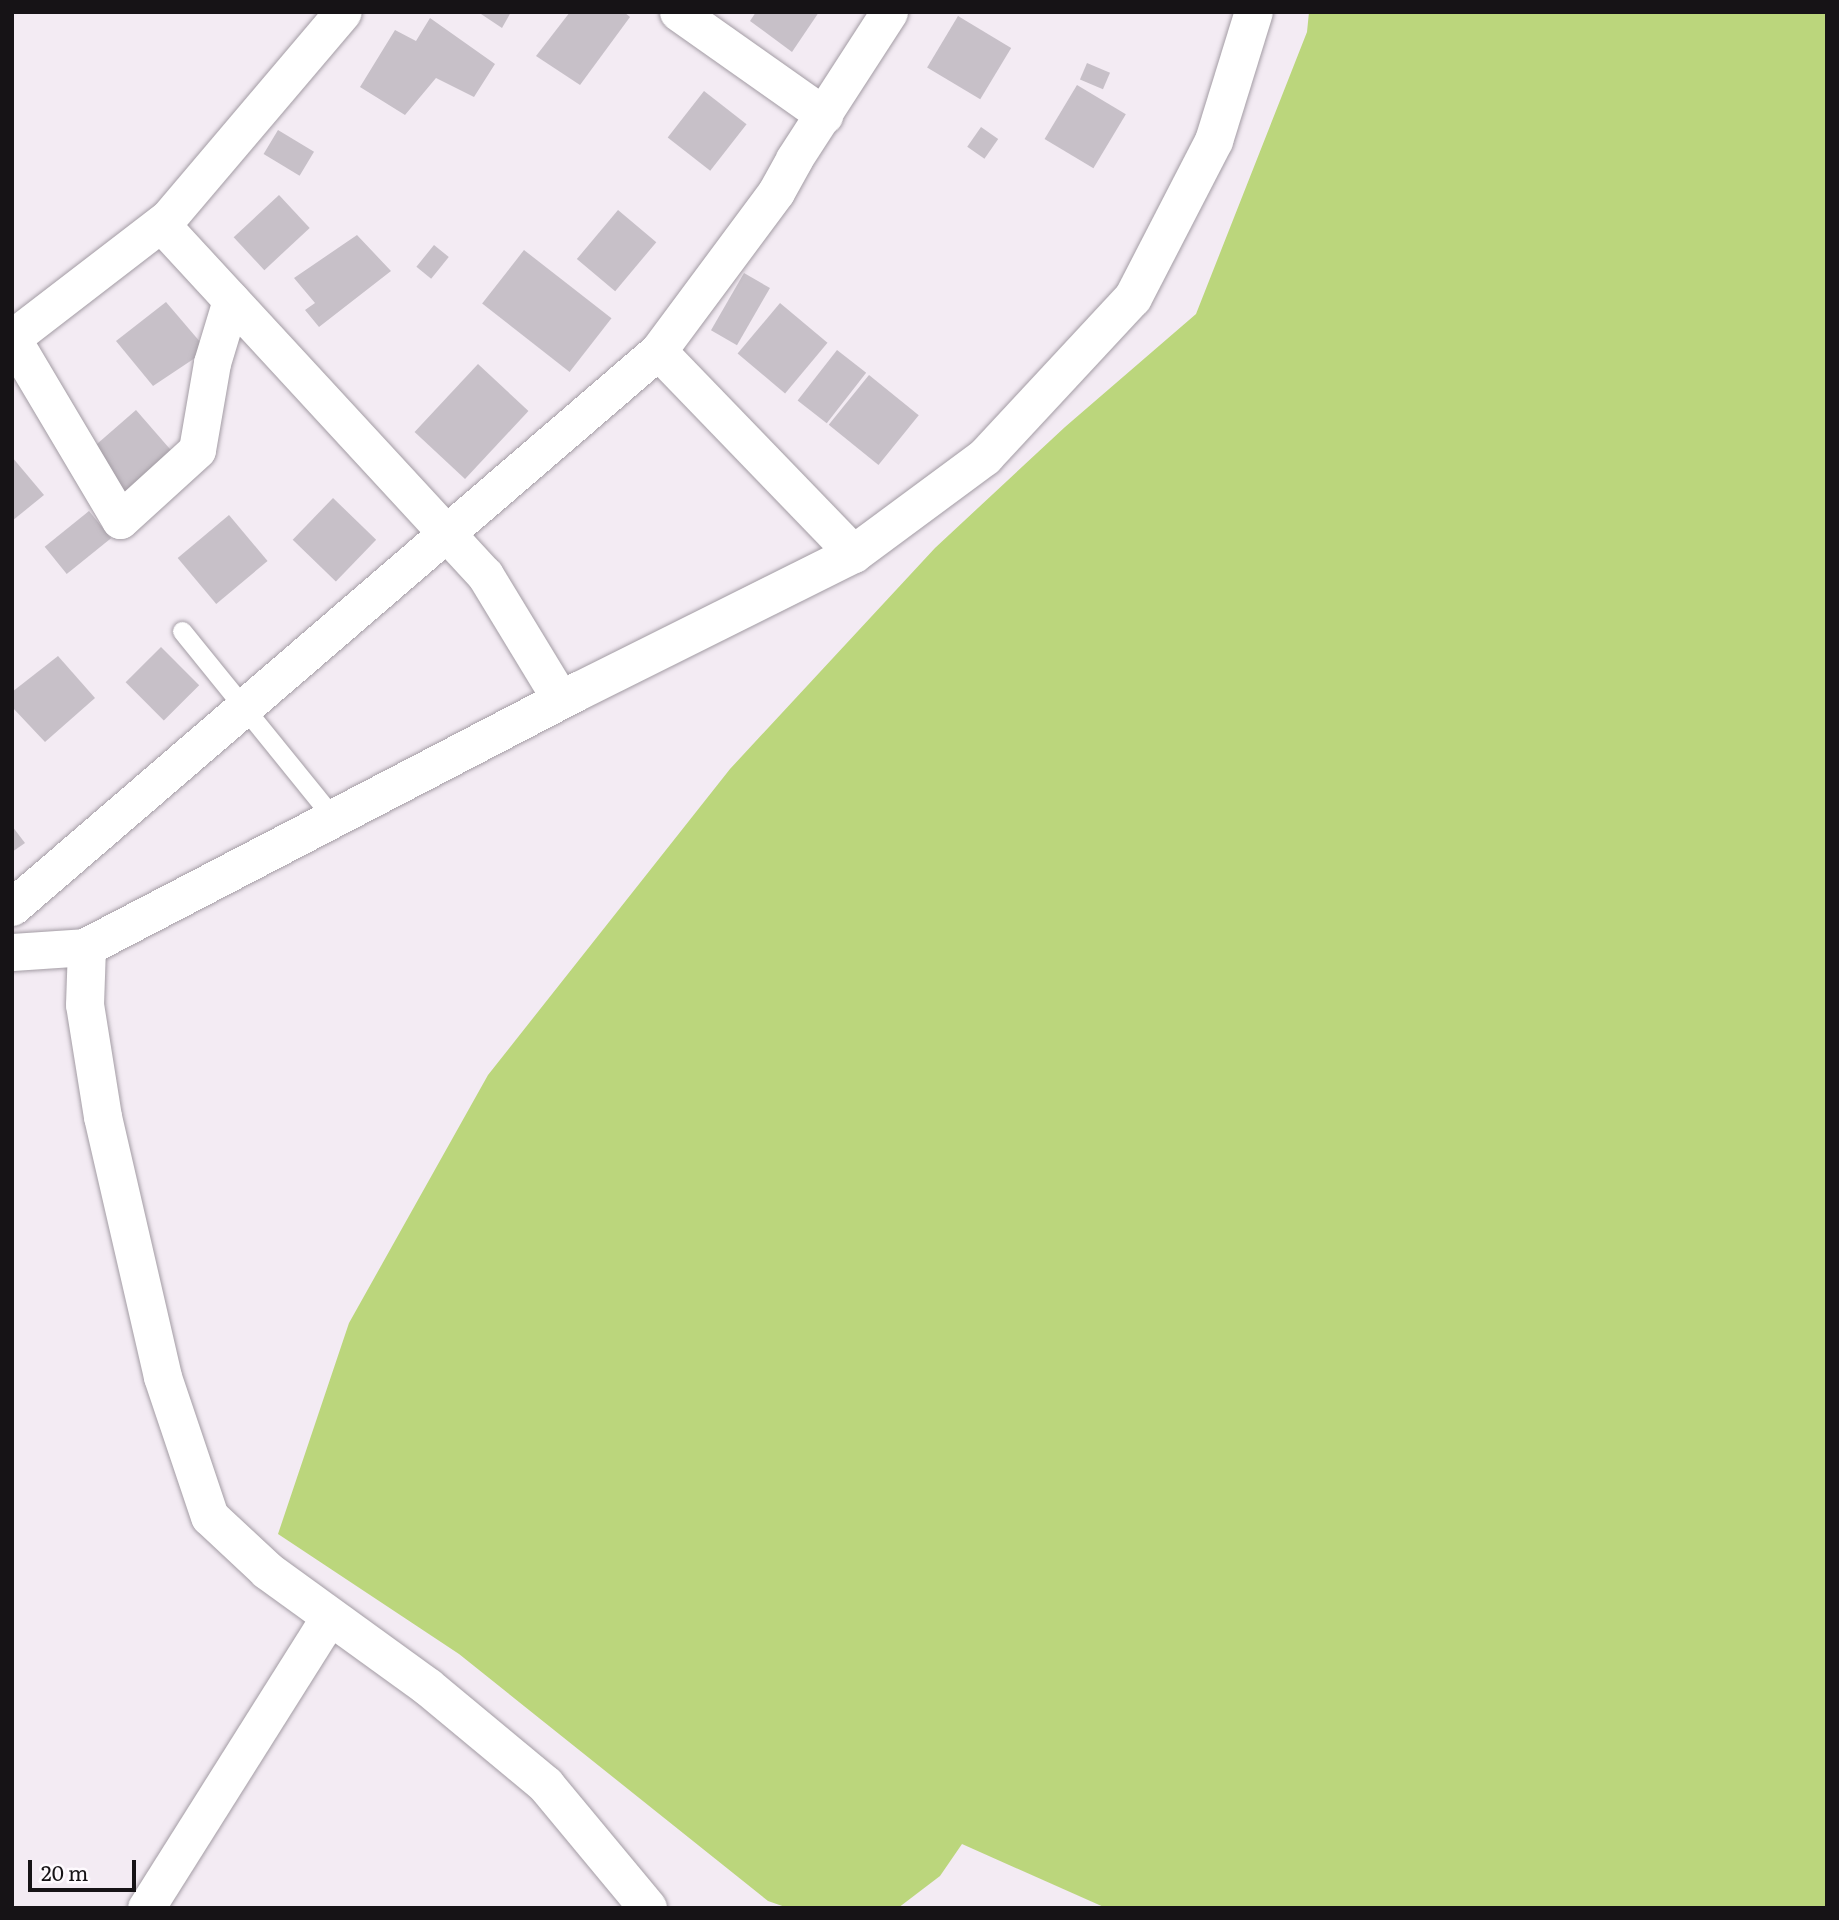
<!DOCTYPE html>
<style>
body{margin:0}
#map{position:relative;width:1839px;height:1920px;overflow:hidden;background:#f3ebf3;font-family:Literata,serif}
div>[style]{position:absolute}
.green>*{inset:0;background:#bbd67c}
.building>*{inset:0;background:#c7c0c8;transform-origin:0 0}
.roads{filter:drop-shadow(0 0 2px #a39ca4) drop-shadow(0 0 2px #a39ca4)}
.service>*{height:19px;margin:-9.5px;padding:0 9.5px;transform-origin:9.5px;border-radius:9.5px;background:#fff}
.minor>*{height:37px;margin:-18.5px;padding:0 18.5px;transform-origin:18.5px;border-radius:18.5px;background:#fff}
.tertiary>*{height:38px;margin:-19px;padding:0 19px;transform-origin:19px;border-radius:19px;background:#fff}
span{translate:-50% -50%;white-space:nowrap;text-align:center;line-height:1.15;-webkit-text-stroke:7px #fefafe;paint-order:stroke}
.frame{position:absolute;inset:0;border:14px solid #161316;pointer-events:none}
.scale{position:absolute;left:28px;top:1860px;width:108px;height:32px;box-sizing:border-box;border:4px solid #161316;border-top:0;padding-left:9px;font-size:21px;line-height:24px;white-space:nowrap;color:#161316;-webkit-text-stroke:5px #fefafe;paint-order:stroke}
</style>
<div id="map">
<div class="green">
<i style="clip-path:polygon(1309px 12px,1827px 12px,1827px 1908px,1106px 1908px,962px 1844px,940px 1876px,898px 1908px,788px 1908px,768px 1901px,459px 1654px,278px 1534px,349px 1323px,488px 1075px,730px 769px,935px 548px,1065px 427px,1196px 314px,1307px 32px)"></i>
</div>
<div class="building">
<i style="clip-path:polygon(478px 12px,511px 12px,502px 28px)"></i>
<i style="clip-path:polygon(570px 12px,624px 12px,630px 17px,580px 85px,536px 56px)"></i>
<i style="clip-path:polygon(756px 12px,819px 12px,792px 52px,750px 21px)"></i>
<i style="left:958px;top:16px;width:62px;height:60px;rotate:31deg"></i>
<i style="clip-path:polygon(430px 18px,495px 64px,474px 97px,436px 78px,405px 115px,360px 87px,395px 30px,416px 41px)"></i>
<i style="left:1087px;top:63px;width:25px;height:18px;rotate:23deg"></i>
<i style="left:1077px;top:85px;width:57px;height:63px;rotate:31deg"></i>
<i style="left:704px;top:91px;width:54px;height:59px;rotate:38deg"></i>
<i style="left:981px;top:127px;width:21px;height:24px;rotate:35deg"></i>
<i style="left:278px;top:130px;width:42px;height:28px;rotate:31deg"></i>
<i style="left:279px;top:195px;width:45px;height:62px;rotate:47deg"></i>
<i style="left:618px;top:210px;width:50px;height:64px;rotate:40deg"></i>
<i style="clip-path:polygon(357px 235px,391px 271px,319px 327px,305px 310px,315px 303px,294px 278px)"></i>
<i style="left:434px;top:245px;width:19px;height:28px;rotate:39deg"></i>
<i style="left:524px;top:250px;width:111px;height:68px;rotate:38deg"></i>
<i style="left:744px;top:273px;width:30px;height:66px;rotate:30deg"></i>
<i style="clip-path:polygon(166px 302px,207px 350px,153px 386px,116px 341px)"></i>
<i style="left:780px;top:303px;width:62px;height:66px;rotate:40deg"></i>
<i style="left:837px;top:350px;width:37px;height:64px;rotate:38deg"></i>
<i style="left:478px;top:364px;width:69px;height:93px;rotate:43deg"></i>
<i style="left:869px;top:375px;width:64px;height:64px;rotate:39deg"></i>
<i style="left:136px;top:410px;width:58px;height:62px;rotate:49deg"></i>
<i style="clip-path:polygon(12px 457px,44px 495px,12px 521px)"></i>
<i style="left:333px;top:498px;width:60px;height:58px;rotate:44deg"></i>
<i style="left:89px;top:511px;width:35px;height:57px;rotate:51deg"></i>
<i style="left:229px;top:515px;width:60px;height:67px;rotate:50deg"></i>
<i style="left:161px;top:647px;width:54px;height:50px;rotate:45deg"></i>
<i style="clip-path:polygon(58px 656px,95px 698px,45px 742px,12px 707px,12px 692px)"></i>
<i style="clip-path:polygon(12px 826px,25px 843px,12px 852px)"></i>
</div>
<div class="roads">
<div class="service">
<i style="left:182px;top:631px;width:242px;rotate:51deg"></i>
</div>
<div class="minor">
<i style="left:678px;top:12px;width:179px;rotate:35.2deg"></i>
<i style="left:161px;top:224px;width:478px;rotate:47.3deg"></i>
<i style="left:485px;top:575px;width:146px;rotate:58.7deg"></i>
<i style="left:231px;top:300px;width:66px;rotate:106.8deg"></i>
<i style="left:212px;top:363px;width:88px;rotate:99.8deg"></i>
<i style="left:197px;top:450px;width:104px;rotate:137.7deg"></i>
<i style="left:120px;top:520px;width:212px;rotate:-120.7deg"></i>
<i style="left:12px;top:338px;width:197px;rotate:-37.6deg"></i>
<i style="left:168px;top:218px;width:270px;rotate:-49.7deg"></i>
<i style="left:658px;top:351px;width:282px;rotate:46deg"></i>
<i style="left:12px;top:907px;width:852px;rotate:-40.72deg"></i>
<i style="left:658px;top:351px;width:198px;rotate:-53.4deg"></i>
<i style="left:776px;top:192px;width:38px;rotate:-61deg"></i>
<i style="left:794px;top:159px;width:175px;rotate:-57.1deg"></i>
<i style="left:12px;top:952px;width:75px;rotate:-3.8deg"></i>
<i style="left:146px;top:1908px;width:345px;rotate:-57.8deg"></i>
</div>
<div class="tertiary">
<i style="left:648px;top:1908px;width:160px;rotate:-129.7deg"></i>
<i style="left:546px;top:1785px;width:153px;rotate:-140.3deg"></i>
<i style="left:428px;top:1687px;width:198px;rotate:-144.1deg"></i>
<i style="left:268px;top:1571px;width:79px;rotate:-137deg"></i>
<i style="left:210px;top:1517px;width:148px;rotate:-108.6deg"></i>
<i style="left:163px;top:1377px;width:267px;rotate:-103deg"></i>
<i style="left:103px;top:1117px;width:113px;rotate:-99.1deg"></i>
<i style="left:85px;top:1005px;width:58px;rotate:-88deg"></i>
<i style="left:87px;top:947px;width:555px;rotate:-27.49deg"></i>
<i style="left:579px;top:691px;width:307px;rotate:-26.5deg"></i>
<i style="left:854px;top:554px;width:163px;rotate:-36.5deg"></i>
<i style="left:985px;top:457px;width:217px;rotate:-47.1deg"></i>
<i style="left:1133px;top:298px;width:177px;rotate:-62.7deg"></i>
<i style="left:1214px;top:141px;width:135px;rotate:-72.8deg"></i>
</div>
</div>
<div class="frame"></div>
<div class="scale">20 m</div>
</div>
